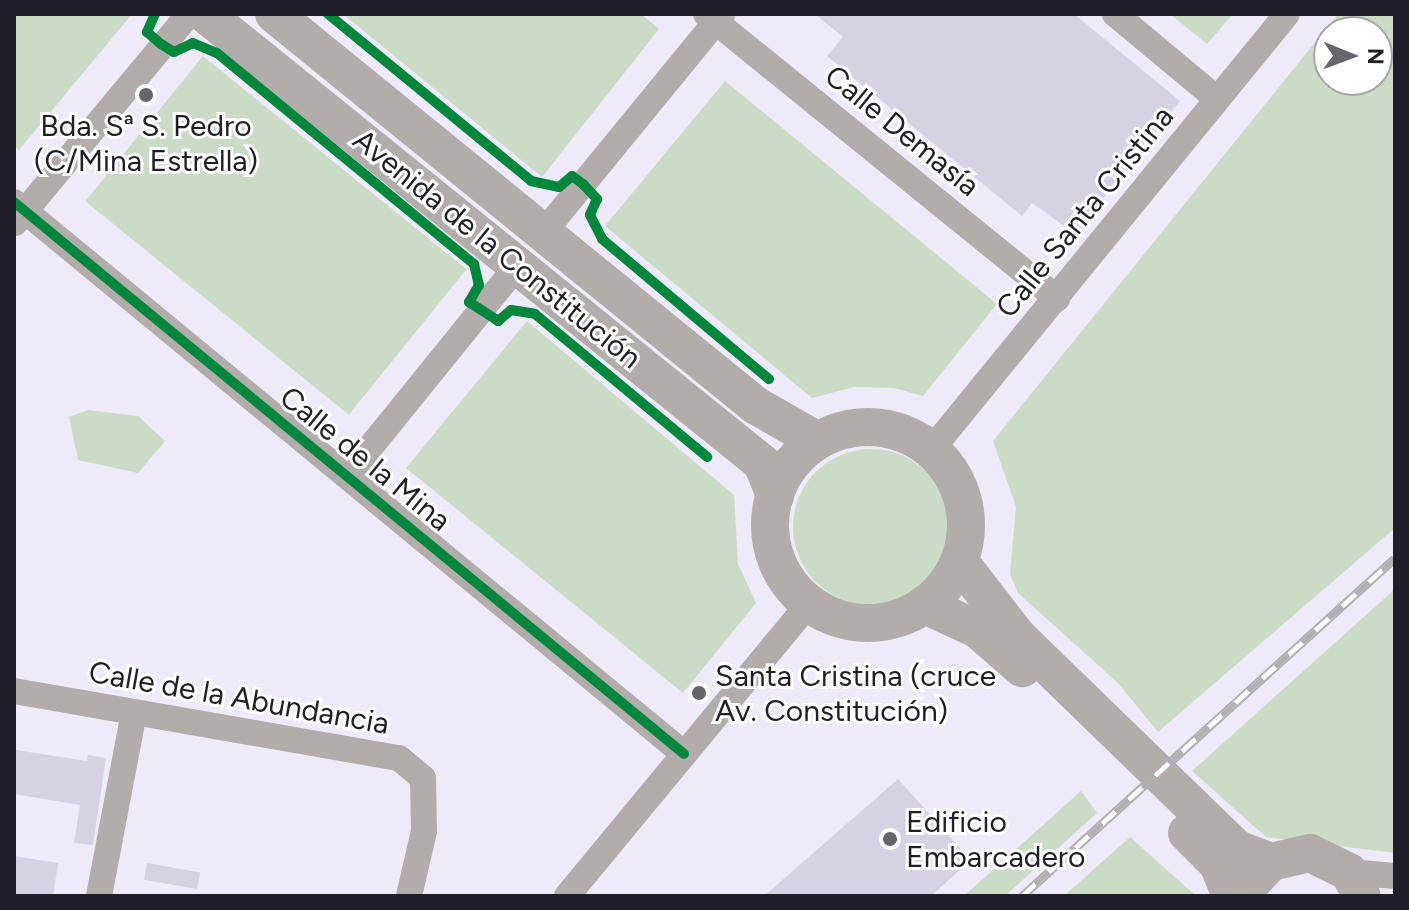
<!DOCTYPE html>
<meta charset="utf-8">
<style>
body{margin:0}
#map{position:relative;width:1409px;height:910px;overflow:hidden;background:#eeeaf7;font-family:Figtree,sans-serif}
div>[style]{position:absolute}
.green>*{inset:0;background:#cbdbc7;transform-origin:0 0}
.round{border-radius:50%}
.building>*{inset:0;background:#d7d2e2;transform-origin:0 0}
.street>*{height:26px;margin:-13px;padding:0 13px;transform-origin:13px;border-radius:13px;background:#b2adab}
.secondary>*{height:38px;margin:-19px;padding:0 19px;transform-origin:19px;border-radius:19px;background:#b2acaa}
.secondary>.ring{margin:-19px;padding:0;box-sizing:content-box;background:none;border:38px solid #b2acaa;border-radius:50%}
.rail>*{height:9px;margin-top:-4.5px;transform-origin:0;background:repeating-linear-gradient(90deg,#fff 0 18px,#b2aeb1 0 36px);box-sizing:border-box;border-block:2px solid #b2aeb1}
.cycleway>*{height:10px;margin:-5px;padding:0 5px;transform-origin:5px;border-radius:5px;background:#00873e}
.dots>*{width:22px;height:22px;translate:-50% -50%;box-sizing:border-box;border:4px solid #fff;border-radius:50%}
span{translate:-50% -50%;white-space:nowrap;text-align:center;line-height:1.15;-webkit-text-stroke:6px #fff;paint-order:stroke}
.poi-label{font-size:30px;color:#201e26}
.left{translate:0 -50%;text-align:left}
.street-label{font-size:30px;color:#201e26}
.frame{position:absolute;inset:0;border:16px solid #201e26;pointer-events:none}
.north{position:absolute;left:1313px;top:16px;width:80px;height:80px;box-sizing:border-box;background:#fff;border:2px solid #a6a5a8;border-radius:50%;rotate:91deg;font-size:22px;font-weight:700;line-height:32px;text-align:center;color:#201e26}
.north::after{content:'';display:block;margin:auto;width:28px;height:36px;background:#68656f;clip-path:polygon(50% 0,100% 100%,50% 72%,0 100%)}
</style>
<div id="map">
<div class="green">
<i style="clip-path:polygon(14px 14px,132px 14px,19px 150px,14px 145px)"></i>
<i style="clip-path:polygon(343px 14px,641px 14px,659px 29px,542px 177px)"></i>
<i style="clip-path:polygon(1170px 14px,1233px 14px,1207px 44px)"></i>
<i style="clip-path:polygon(evenodd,1338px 14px,1395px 14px,1395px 528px,1158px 732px,1118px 683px,1018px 593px,1010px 574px,1016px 507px,993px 441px,1338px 14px,1329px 32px,1377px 32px,1377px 80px,1329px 80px,1329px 32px)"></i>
<i style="left:203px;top:56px;width:339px;height:187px;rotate:39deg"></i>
<i style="clip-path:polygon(725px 81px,997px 304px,923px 396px,894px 388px,854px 387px,812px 398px,605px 226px)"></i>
<i style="clip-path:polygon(527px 321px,734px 495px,738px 564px,756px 603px,683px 693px,406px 468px)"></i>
<i style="clip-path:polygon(88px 410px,138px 416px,165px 441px,138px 473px,78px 460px,69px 417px)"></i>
<i class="round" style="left:793px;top:449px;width:156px;height:156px"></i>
<i style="clip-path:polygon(1395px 589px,1395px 853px,1266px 837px,1192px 771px)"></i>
<i style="clip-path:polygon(1081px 791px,1097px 813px,1005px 896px,964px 896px)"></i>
<i style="clip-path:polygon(1130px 837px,1196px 896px,1064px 896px)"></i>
</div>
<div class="building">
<i style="clip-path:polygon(815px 14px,1074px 14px,1180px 101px,1075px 234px,1032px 203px,1022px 216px,827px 56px,843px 37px)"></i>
<i style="clip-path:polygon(16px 750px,87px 761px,88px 755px,106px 758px,93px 845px,74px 843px,80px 805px,14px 794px)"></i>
<i style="clip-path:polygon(898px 779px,971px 860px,931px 896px,764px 896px)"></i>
<i style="clip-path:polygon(14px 856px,58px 863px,53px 896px,14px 896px)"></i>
<i style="left:147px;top:863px;width:54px;height:17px;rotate:10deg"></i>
</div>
<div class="street">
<i style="left:706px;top:14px;width:452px;rotate:39deg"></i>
<i style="left:1115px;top:14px;width:133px;rotate:39.8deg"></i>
<i style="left:14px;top:202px;width:868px;rotate:39.48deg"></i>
<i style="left:15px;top:223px;width:272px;rotate:-50.2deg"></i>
<i style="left:543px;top:233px;width:283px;rotate:-50.7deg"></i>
<i style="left:932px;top:449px;width:561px;rotate:-50.78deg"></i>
<i style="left:347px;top:476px;width:270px;rotate:-51deg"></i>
<i style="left:14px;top:691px;width:391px;rotate:9.9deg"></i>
<i style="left:399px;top:758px;width:31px;rotate:40deg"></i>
<i style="left:423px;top:778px;width:53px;rotate:88.9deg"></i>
<i style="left:424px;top:831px;width:67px;rotate:103deg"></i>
<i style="left:1349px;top:872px;width:46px;rotate:5deg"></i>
<i style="left:99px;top:896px;width:186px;rotate:-79.2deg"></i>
<i style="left:567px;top:896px;width:378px;rotate:-50.4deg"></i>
</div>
<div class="secondary">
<i style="left:205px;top:14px;width:715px;rotate:38.87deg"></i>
<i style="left:762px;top:463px;width:35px;rotate:68deg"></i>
<i style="left:274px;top:14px;width:620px;rotate:39.11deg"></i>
<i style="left:755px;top:405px;width:70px;rotate:29.8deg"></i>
<i class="ring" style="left:770px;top:427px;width:158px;height:158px"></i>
<i style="left:960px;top:562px;width:95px;rotate:52.3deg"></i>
<i style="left:1018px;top:637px;width:305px;rotate:44.1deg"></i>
<i style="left:1237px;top:849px;width:36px;rotate:21deg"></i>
<i style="left:925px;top:605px;width:57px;rotate:24.8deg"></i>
<i style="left:977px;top:629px;width:60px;rotate:40.9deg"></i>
<i style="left:1187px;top:833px;width:44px;rotate:45deg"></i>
<i style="left:1218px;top:864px;width:35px;rotate:68deg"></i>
<i style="left:1254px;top:880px;width:25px;rotate:-47deg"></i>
<i style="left:1271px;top:862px;width:40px;rotate:-13deg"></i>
<i style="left:1310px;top:853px;width:43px;rotate:26deg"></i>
<i style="left:1349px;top:872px;width:27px;rotate:62deg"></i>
</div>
<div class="rail">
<i style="left:1022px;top:896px;width:503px;rotate:-42.18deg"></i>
</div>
<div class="cycleway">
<i style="left:155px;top:14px;width:20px;rotate:114deg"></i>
<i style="left:147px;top:32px;width:18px;rotate:41deg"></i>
<i style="left:161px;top:44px;width:15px;rotate:32deg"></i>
<i style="left:174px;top:52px;width:21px;rotate:-25deg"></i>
<i style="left:193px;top:43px;width:26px;rotate:23deg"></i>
<i style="left:217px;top:53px;width:333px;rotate:39.4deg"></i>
<i style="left:474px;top:264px;width:22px;rotate:77deg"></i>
<i style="left:479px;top:285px;width:20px;rotate:120deg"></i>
<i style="left:469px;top:302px;width:35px;rotate:33deg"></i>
<i style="left:498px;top:321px;width:17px;rotate:-40deg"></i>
<i style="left:511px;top:310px;width:24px;rotate:9deg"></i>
<i style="left:535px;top:314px;width:224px;rotate:39.7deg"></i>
<i style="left:328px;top:14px;width:263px;rotate:39.4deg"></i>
<i style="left:531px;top:181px;width:29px;rotate:12deg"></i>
<i style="left:559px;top:187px;width:17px;rotate:-40deg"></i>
<i style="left:572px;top:176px;width:14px;rotate:36deg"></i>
<i style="left:583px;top:184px;width:21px;rotate:47deg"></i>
<i style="left:597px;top:199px;width:17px;rotate:114deg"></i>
<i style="left:590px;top:215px;width:27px;rotate:63deg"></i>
<i style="left:602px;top:239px;width:218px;rotate:40deg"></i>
<i style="left:14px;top:202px;width:868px;rotate:39.48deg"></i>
</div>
<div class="dots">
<i style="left:146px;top:95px;background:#68656f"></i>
<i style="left:699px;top:693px;background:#68656f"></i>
<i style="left:890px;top:839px;background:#68656f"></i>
</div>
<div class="poi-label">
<span style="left:146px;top:143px">Bda. Sª S. Pedro<br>(C/Mina Estrella)</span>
<span class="left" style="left:715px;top:693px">Santa Cristina (cruce<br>Av. Constitución)</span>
<span class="left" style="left:906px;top:839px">Edificio<br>Embarcadero</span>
</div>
<div class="street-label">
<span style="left:902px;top:131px;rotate:39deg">Calle Demasía</span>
<span style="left:1085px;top:212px;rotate:-51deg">Calle Santa Cristina</span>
<span style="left:497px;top:249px;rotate:39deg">Avenida de la Constitución</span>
<span style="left:365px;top:459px;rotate:39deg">Calle de la Mina</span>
<span style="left:239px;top:698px;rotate:10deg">Calle de la Abundancia</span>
</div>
<div class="frame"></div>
<div class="north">N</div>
</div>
